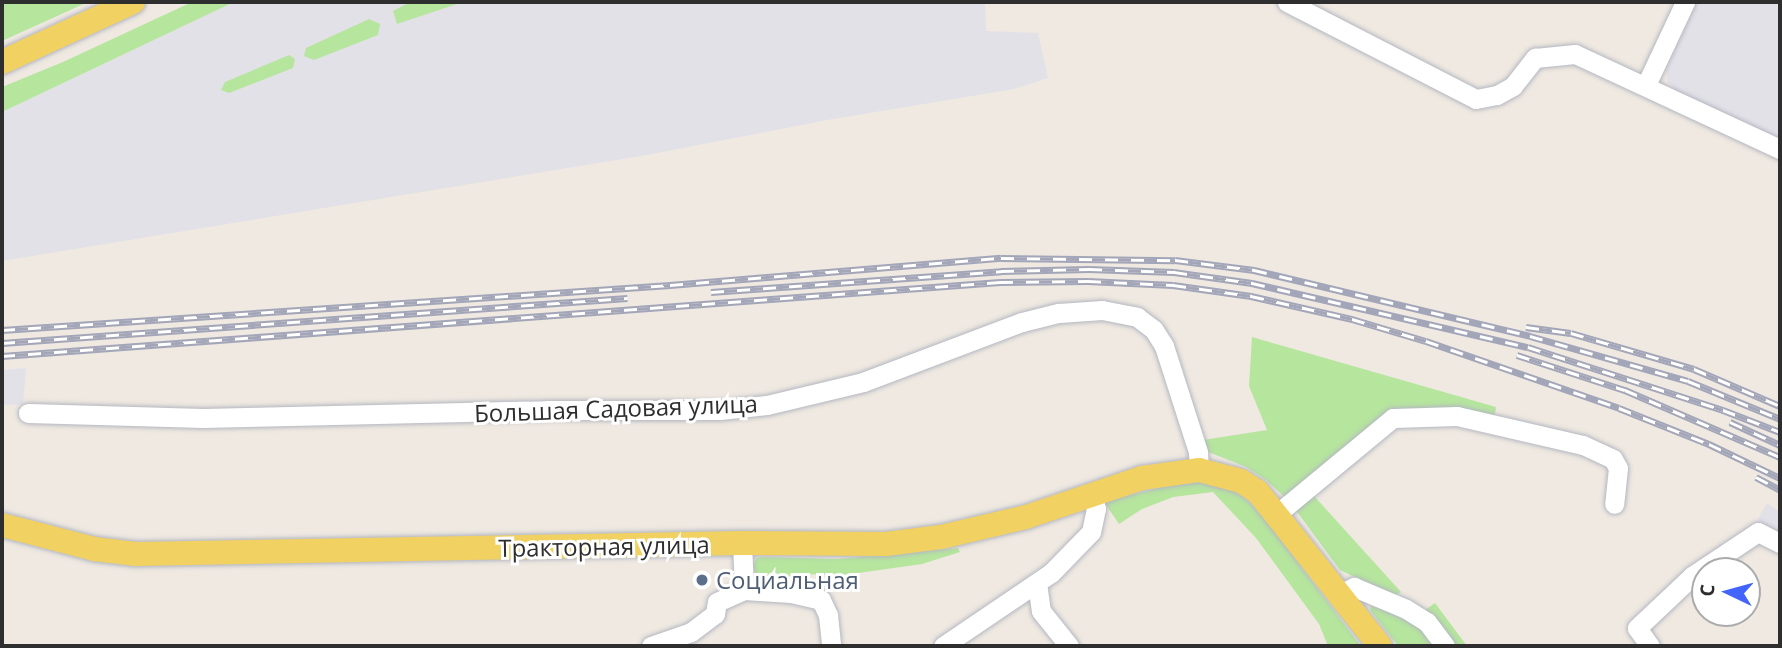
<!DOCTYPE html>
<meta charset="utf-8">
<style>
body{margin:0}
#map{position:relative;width:1782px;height:648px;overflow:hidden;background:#efe9e1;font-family:"Open Sans",sans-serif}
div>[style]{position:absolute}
.industrial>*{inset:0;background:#e3e1e8}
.green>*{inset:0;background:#b6e59e}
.roads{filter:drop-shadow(0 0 2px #b4b7c1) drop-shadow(0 0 2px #b4b7c1)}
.minor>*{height:19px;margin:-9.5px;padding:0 9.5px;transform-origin:9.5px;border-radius:9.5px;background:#fff}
.major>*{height:24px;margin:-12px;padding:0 12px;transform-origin:12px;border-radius:12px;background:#f2d163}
.rail>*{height:7px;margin-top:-3.5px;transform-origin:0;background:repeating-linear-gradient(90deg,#fff 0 13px,#a3a6b8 0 26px);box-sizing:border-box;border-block:2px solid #a3a6b8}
.dots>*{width:19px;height:19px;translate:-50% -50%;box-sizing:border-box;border:4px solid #fff;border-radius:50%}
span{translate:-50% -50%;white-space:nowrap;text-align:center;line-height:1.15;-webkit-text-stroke:6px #fff;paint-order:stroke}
.street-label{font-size:24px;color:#2e2e2e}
.service-label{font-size:24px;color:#4e5e75}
.left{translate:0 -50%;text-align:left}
.frame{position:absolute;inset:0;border:4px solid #2e2e2e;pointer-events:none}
.north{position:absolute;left:1691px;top:557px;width:70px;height:70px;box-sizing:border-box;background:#fff;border:2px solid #ababab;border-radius:50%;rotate:275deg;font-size:19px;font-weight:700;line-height:28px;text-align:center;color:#2e2e2e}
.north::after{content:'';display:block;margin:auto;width:24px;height:32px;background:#4264fb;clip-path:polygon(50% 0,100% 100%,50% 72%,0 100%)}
</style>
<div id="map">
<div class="industrial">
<i style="clip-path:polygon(234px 2px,985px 2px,986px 31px,1038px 33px,1048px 78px,1014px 89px,827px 120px,647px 155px,2px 261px,2px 112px)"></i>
<i style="clip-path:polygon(1697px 2px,1780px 2px,1780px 140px,1676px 91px,1668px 82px,1666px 70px)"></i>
<i style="clip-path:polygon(26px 368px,23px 404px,2px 405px,2px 370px)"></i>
<i style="clip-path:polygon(1767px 503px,1780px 512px,1780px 541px,1756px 523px)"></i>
</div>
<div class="green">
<i style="clip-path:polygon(2px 2px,88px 2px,2px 41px)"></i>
<i style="clip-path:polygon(192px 2px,234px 2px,2px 112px,2px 87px,63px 62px)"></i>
<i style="clip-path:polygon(410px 2px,463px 2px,397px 24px,393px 11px)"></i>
<i style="clip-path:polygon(369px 19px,380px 24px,378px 35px,314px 60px,304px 56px,306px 48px)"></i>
<i style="clip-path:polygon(289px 55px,295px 59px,293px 68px,229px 93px,221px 90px,225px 82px)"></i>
<i style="clip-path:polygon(1252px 337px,1496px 407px,1494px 421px,1394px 411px,1305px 486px,1401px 592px,1395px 596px,1340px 570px,1289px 501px,1266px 480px,1246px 467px,1206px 451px,1203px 440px,1267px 430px,1249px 386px)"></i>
<i style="clip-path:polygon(1197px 482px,1235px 491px,1250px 503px,1270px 526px,1361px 646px,1328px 646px,1319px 624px,1256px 538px,1213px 492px,1173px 497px,1142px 509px,1119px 524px,1104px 502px,1170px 485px)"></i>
<i style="clip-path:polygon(958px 548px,960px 552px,922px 564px,844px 575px,798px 574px,759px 586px,753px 566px,756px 558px,765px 557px,837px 559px)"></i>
<i style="clip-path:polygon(1435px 603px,1467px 646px,1452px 646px,1425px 610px)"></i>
<i style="clip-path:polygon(1371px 606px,1404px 616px,1421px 630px,1433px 646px,1398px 646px,1370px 610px)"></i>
</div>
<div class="roads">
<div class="minor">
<i style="left:1287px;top:2px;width:212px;rotate:27.2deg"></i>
<i style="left:1476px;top:99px;width:21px;rotate:-11deg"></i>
<i style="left:1497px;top:95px;width:18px;rotate:-29deg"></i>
<i style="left:1513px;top:86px;width:36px;rotate:-52deg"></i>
<i style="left:1535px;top:58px;width:40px;rotate:-5.7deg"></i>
<i style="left:1575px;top:54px;width:226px;rotate:24.9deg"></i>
<i style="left:1646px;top:85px;width:92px;rotate:-64.8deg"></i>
<i style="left:28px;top:413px;width:175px;rotate:1.6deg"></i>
<i style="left:203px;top:418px;width:344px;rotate:-1.3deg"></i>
<i style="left:547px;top:410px;width:173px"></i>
<i style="left:720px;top:410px;width:47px;rotate:-6.1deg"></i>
<i style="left:767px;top:405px;width:99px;rotate:-13.5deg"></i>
<i style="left:863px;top:382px;width:170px;rotate:-20.7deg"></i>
<i style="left:1022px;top:322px;width:38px;rotate:-14deg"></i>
<i style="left:1059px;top:313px;width:43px;rotate:-4deg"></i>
<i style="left:1102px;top:310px;width:36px;rotate:11deg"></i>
<i style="left:1137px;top:317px;width:21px;rotate:37deg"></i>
<i style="left:1154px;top:330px;width:19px;rotate:58deg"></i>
<i style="left:1164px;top:346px;width:111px;rotate:72.2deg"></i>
<i style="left:1198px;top:452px;width:18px;rotate:87deg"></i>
<i style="left:1278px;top:513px;width:149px;rotate:-39.6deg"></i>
<i style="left:1393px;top:418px;width:64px;rotate:-1.8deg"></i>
<i style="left:1457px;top:416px;width:129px;rotate:13deg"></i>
<i style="left:1583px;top:445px;width:33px;rotate:25deg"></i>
<i style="left:1613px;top:459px;width:10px;rotate:61deg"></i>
<i style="left:1618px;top:468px;width:36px;rotate:96deg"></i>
<i style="left:1037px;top:583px;width:28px;rotate:82deg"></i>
<i style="left:1041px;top:611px;width:45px;rotate:51.3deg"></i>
<i style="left:744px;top:590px;width:47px;rotate:3.7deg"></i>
<i style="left:791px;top:593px;width:31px;rotate:13deg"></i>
<i style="left:821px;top:600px;width:17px;rotate:65deg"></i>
<i style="left:828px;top:615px;width:31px;rotate:84deg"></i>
<i style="left:1339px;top:594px;width:17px;rotate:-25deg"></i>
<i style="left:1354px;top:587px;width:56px;rotate:22.9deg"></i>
<i style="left:1406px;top:609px;width:25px;rotate:32deg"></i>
<i style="left:1427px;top:622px;width:30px;rotate:53deg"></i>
<i style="left:651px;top:646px;width:42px;rotate:-19.3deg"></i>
<i style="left:691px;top:632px;width:30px;rotate:-37deg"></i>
<i style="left:715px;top:614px;width:12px;rotate:-81deg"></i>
<i style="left:717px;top:602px;width:30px;rotate:-24deg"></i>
<i style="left:744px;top:590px;width:47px;rotate:-92.4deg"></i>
<i style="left:943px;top:646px;width:130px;rotate:-34.1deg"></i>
<i style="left:1051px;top:573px;width:57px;rotate:-45.7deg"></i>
<i style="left:1091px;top:532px;width:24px;rotate:-78deg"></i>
<i style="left:1096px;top:509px;width:16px;rotate:-104deg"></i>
<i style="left:1650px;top:646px;width:22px;rotate:-126deg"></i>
<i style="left:1637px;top:628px;width:76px;rotate:-43.4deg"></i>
<i style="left:1692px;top:576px;width:79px;rotate:-33.7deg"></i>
<i style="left:1758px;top:532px;width:25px;rotate:27deg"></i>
</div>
<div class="major">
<i style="left:2px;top:62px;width:144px;rotate:-24.6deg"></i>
<i style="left:2px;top:525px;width:95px;rotate:14.6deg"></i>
<i style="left:94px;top:549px;width:42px;rotate:6.8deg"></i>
<i style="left:136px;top:554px;width:606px;rotate:-1.04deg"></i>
<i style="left:742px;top:543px;width:144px;rotate:0.4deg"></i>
<i style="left:886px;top:544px;width:55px;rotate:-7.3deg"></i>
<i style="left:941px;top:537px;width:87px;rotate:-13.2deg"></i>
<i style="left:1026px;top:517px;width:122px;rotate:-18.6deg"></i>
<i style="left:1142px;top:478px;width:58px;rotate:-8deg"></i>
<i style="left:1199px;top:470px;width:43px;rotate:14.7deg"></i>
<i style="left:1241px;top:481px;width:20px;rotate:33deg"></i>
<i style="left:1258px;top:492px;width:196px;rotate:51.6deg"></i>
</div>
</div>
<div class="rail">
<i style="left:711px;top:292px;width:291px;rotate:-4.1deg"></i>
<i style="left:1001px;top:271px;width:88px;rotate:-1.3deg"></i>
<i style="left:1089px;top:269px;width:85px;rotate:2deg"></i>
<i style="left:1174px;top:272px;width:79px;rotate:8deg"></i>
<i style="left:1252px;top:283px;width:283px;rotate:13.1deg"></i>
<i style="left:1528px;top:347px;width:205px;rotate:17.9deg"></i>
<i style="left:1723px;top:410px;width:61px;rotate:21.1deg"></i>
<i style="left:1526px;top:327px;width:45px;rotate:7.6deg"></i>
<i style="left:1571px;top:333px;width:128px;rotate:16.3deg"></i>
<i style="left:1694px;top:369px;width:94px;rotate:23.3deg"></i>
<i style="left:2px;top:330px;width:670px;rotate:-3.85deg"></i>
<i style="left:670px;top:285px;width:332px;rotate:-4.7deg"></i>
<i style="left:1001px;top:258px;width:174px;rotate:0.7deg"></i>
<i style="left:1175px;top:260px;width:80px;rotate:7.2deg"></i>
<i style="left:1254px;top:270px;width:284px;rotate:13.4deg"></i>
<i style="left:1530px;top:336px;width:164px;rotate:15.9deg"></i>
<i style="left:1688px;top:381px;width:100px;rotate:22.4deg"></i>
<i style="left:2px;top:343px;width:627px;rotate:-4.12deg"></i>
<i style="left:1517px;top:355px;width:114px;rotate:18deg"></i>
<i style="left:1625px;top:390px;width:169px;rotate:23.4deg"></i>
<i style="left:2px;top:356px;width:1001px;rotate:-4.24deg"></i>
<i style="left:1000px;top:282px;width:88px;rotate:-0.7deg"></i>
<i style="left:1088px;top:281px;width:85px;rotate:2.7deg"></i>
<i style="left:1173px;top:285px;width:79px;rotate:8deg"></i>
<i style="left:1251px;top:296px;width:104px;rotate:12.8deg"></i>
<i style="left:1352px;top:319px;width:77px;rotate:16.6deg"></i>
<i style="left:1426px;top:341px;width:204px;rotate:19.1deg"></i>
<i style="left:1619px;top:408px;width:97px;rotate:21.8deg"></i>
<i style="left:1709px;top:444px;width:79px;rotate:25.6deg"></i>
<i style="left:1730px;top:422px;width:55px;rotate:24.7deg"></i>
<i style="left:1756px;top:477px;width:27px;rotate:28deg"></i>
</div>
<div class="dots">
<i style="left:702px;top:580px;background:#5c6f8a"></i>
</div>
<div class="street-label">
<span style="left:616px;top:408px;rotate:-2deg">Большая Садовая улица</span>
<span style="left:604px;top:546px;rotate:-1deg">Тракторная улица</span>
</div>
<div class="service-label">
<span class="left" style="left:716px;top:580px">Социальная</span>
</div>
<div class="frame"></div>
<div class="north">С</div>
</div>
